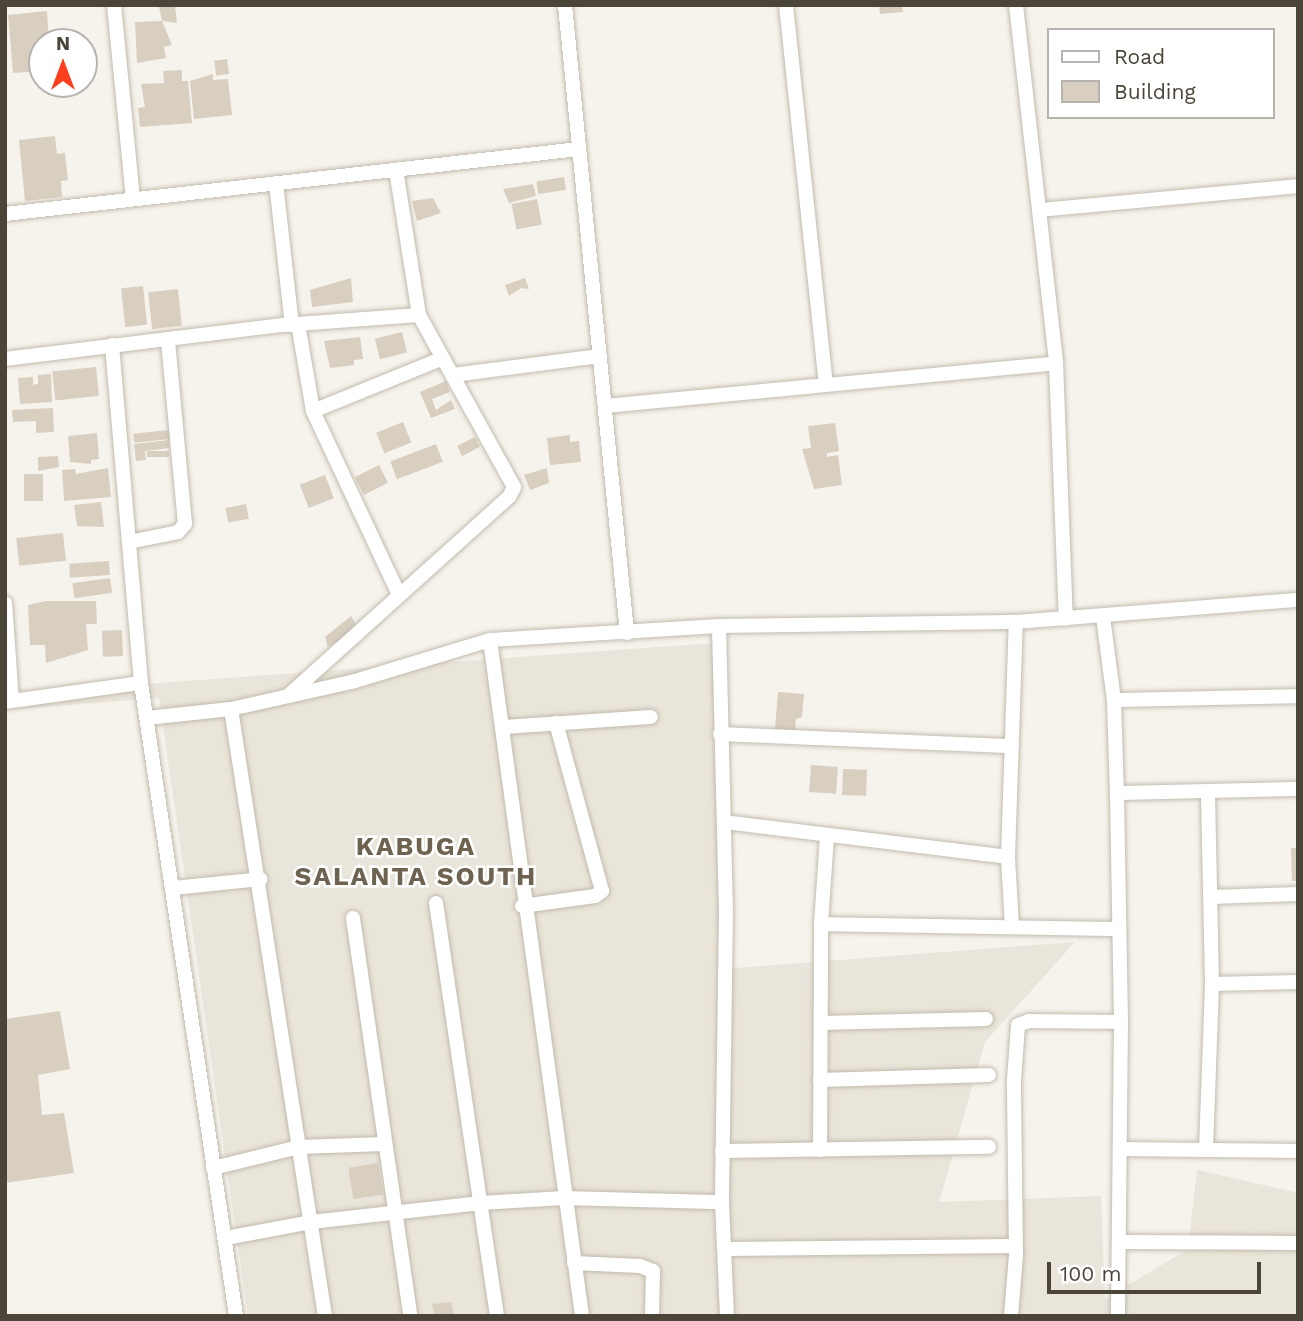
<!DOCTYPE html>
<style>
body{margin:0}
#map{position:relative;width:1303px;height:1321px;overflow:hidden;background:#f6f3ec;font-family:"Work Sans",sans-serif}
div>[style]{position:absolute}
.residential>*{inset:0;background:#eae5da}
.building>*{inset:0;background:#d8cfc1;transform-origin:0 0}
.roads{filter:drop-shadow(0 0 2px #c2bbae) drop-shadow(0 0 2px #c2bbae)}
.minor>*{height:14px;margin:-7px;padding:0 7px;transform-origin:7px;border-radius:7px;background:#fff}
span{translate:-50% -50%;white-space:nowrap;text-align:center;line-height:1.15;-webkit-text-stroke:5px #fff;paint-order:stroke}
.district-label{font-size:26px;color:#6e6250;font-weight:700;letter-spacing:2px}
.frame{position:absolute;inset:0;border:7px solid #4b4439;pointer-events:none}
.legend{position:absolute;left:1047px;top:28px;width:228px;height:91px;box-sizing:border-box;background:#fff;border:2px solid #b7b4b0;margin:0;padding:9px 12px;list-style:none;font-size:21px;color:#4b4439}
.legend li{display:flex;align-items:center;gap:14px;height:35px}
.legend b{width:35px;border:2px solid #b7b4b0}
.north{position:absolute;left:28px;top:28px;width:70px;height:70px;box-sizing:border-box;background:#fff;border:2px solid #b7b4b0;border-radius:50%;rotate:0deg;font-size:19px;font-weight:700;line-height:28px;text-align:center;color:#4b4439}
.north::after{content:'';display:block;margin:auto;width:24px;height:32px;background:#fc3f1d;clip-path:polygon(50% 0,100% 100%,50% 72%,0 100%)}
.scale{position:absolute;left:1047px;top:1262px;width:214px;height:32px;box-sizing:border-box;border:4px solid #4b4439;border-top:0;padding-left:9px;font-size:21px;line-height:24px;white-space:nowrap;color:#4b4439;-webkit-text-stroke:5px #fff;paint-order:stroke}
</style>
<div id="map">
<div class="residential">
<i style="clip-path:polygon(715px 643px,722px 969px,1075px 942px,985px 1042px,939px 1202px,1101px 1196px,1105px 1299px,1188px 1249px,1197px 1170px,1298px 1193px,1298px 1316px,248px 1316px,159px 698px,5px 710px,5px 694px)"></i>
</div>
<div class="building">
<i style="clip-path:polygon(879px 5px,902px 5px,903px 12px,880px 14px)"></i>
<i style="clip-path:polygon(175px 6px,177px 23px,162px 21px,159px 7px)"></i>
<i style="clip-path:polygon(47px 11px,49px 42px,42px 42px,40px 48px,42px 71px,13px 73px,8px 15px)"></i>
<i style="clip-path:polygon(162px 21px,172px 45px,164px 47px,166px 58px,137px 63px,135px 22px)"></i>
<i style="left:227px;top:59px;width:15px;height:13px;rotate:82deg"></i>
<i style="clip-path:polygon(182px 70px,182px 81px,188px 81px,192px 123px,140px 127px,138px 108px,145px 107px,141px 84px,164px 83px,163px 71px)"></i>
<i style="clip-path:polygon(213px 74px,213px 80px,228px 79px,232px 115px,194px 119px,190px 81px)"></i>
<i style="clip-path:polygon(55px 136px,57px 154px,65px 153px,68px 180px,61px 181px,62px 197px,25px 201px,19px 140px)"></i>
<i style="left:564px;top:177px;width:13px;height:28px;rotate:81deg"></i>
<i style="clip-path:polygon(533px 184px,536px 196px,509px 203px,503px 189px)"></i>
<i style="clip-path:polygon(433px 198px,441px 213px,417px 221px,412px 201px)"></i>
<i style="left:537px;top:199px;width:26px;height:26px;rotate:79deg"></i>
<i style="clip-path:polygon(351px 278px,353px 302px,312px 307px,310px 290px)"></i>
<i style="clip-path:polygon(525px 278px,529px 289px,521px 288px,509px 296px,505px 285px)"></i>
<i style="left:143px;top:286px;width:39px;height:22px;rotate:84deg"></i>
<i style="left:178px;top:289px;width:37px;height:30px;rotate:84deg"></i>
<i style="left:402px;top:332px;width:21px;height:28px;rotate:76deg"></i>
<i style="clip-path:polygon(360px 337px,363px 359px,354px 360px,354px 365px,330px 368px,324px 341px)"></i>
<i style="left:96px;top:367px;width:29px;height:44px;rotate:84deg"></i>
<i style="clip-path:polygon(51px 374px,52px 402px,20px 404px,18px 378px,33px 377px,33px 385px,38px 384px,38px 375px)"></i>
<i style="clip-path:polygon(446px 381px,450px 392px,432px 399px,436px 410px,451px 400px,455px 409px,431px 418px,420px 392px)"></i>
<i style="clip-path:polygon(53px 408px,54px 432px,36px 433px,36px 421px,13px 422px,12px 410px)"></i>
<i style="left:403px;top:422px;width:22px;height:29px;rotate:68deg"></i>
<i style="clip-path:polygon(835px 423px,839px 451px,827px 453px,827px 457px,838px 455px,842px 485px,814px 489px,802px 449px,811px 448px,808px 426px)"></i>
<i style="left:169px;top:430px;width:9px;height:36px;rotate:84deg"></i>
<i style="clip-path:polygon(97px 433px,99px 459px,91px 460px,91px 464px,70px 462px,68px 436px)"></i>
<i style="clip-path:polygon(570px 435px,570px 442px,579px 441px,581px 462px,550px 465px,547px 438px)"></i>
<i style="left:475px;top:437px;width:11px;height:20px;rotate:63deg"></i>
<i style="clip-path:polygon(169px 440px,169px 448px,145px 451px,146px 460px,136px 461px,134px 444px)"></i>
<i style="left:436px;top:444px;width:19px;height:49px;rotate:69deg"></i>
<i style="left:169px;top:451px;width:6px;height:22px;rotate:90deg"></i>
<i style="clip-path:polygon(58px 456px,59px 467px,38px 471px,38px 457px)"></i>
<i style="left:379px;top:465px;width:20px;height:27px;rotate:63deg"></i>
<i style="clip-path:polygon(108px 468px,111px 497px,64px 501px,62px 470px,75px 469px,76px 474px)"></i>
<i style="clip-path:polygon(547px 468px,549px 483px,530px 490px,524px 475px)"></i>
<i style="left:43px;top:474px;width:27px;height:19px;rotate:90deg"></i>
<i style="left:325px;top:475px;width:25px;height:27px;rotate:69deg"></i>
<i style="clip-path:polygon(101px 502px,104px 527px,77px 526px,74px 505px)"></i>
<i style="left:246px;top:504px;width:15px;height:21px;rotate:79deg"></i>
<i style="left:63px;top:533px;width:28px;height:47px;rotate:84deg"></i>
<i style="left:109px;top:561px;width:14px;height:40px;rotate:86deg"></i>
<i style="left:110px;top:578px;width:15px;height:38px;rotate:82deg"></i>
<i style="clip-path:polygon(46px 601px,96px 601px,97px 624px,86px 624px,88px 650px,46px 663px,45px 645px,30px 645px,28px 605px)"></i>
<i style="clip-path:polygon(351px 616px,359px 629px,328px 647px,325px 637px)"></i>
<i style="left:122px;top:630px;width:26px;height:20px;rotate:88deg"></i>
<i style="clip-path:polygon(778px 692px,804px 694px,802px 717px,796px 719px,795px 730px,775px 729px)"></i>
<i style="left:811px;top:765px;width:27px;height:27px;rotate:4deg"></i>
<i style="left:843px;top:769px;width:24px;height:26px;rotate:2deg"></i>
<i style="clip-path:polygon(1291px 848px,1298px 848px,1298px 881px,1292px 881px)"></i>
<i style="clip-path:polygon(60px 1011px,70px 1069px,38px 1075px,42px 1115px,64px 1113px,74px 1173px,5px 1183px,5px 1019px)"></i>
<i style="left:378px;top:1163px;width:32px;height:30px;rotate:81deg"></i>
<i style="clip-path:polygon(451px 1302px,454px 1316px,435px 1316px,432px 1304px)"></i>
</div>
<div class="roads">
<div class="minor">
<i style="left:114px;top:5px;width:194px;rotate:84.4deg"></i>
<i style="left:565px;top:5px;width:631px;rotate:84.36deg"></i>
<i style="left:786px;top:5px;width:381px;rotate:84deg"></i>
<i style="left:1016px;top:5px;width:360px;rotate:83.6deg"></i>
<i style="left:1056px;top:363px;width:256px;rotate:87.8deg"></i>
<i style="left:276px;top:183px;width:143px;rotate:83.6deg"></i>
<i style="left:1040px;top:210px;width:259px;rotate:-5.3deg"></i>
<i style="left:5px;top:214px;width:578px;rotate:-6.46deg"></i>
<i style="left:298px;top:324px;width:88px;rotate:80.2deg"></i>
<i style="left:313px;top:411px;width:203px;rotate:64.9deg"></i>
<i style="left:112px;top:345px;width:339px;rotate:85.1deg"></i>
<i style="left:141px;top:683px;width:640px;rotate:81.46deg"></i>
<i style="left:5px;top:359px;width:280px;rotate:-7deg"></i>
<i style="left:283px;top:325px;width:136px;rotate:-4.2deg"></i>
<i style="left:453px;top:375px;width:148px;rotate:-7.4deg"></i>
<i style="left:605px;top:406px;width:453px;rotate:-5.4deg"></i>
<i style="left:313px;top:411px;width:138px;rotate:-22.1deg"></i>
<i style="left:129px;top:542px;width:50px;rotate:-11.5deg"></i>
<i style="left:178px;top:532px;width:11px;rotate:-49deg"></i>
<i style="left:185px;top:524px;width:184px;rotate:-95.3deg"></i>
<i style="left:5px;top:603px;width:98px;rotate:85.9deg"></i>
<i style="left:1103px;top:617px;width:84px;rotate:82.5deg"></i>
<i style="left:1114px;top:700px;width:93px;rotate:88.2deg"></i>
<i style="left:1117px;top:793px;width:229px;rotate:89deg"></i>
<i style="left:1121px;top:1022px;width:294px;rotate:90.6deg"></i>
<i style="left:719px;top:626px;width:284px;rotate:88.6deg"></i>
<i style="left:726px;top:910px;width:292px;rotate:90.8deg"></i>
<i style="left:722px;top:1202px;width:114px;rotate:87.5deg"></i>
<i style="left:490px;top:640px;width:682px;rotate:82.25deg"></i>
<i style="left:290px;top:694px;width:295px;rotate:-42deg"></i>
<i style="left:509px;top:497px;width:11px;rotate:-63deg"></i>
<i style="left:514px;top:487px;width:196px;rotate:-118.9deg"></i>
<i style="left:419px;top:315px;width:147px;rotate:-99deg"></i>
<i style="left:1114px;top:700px;width:184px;rotate:-1.2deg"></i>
<i style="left:5px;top:702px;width:137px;rotate:-8deg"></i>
<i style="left:231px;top:709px;width:614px;rotate:81.2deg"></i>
<i style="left:147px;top:718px;width:84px;rotate:-6.1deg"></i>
<i style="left:231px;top:709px;width:127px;rotate:-12.7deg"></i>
<i style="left:355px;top:681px;width:141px;rotate:-16.9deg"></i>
<i style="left:490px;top:640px;width:229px;rotate:-3.5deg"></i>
<i style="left:719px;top:626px;width:297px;rotate:-0.8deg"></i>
<i style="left:1016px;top:622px;width:283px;rotate:-4.5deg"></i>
<i style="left:504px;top:727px;width:147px;rotate:-3.9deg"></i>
<i style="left:720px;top:734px;width:292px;rotate:2.4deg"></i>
<i style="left:1117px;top:793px;width:181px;rotate:-1.3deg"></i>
<i style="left:724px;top:822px;width:286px;rotate:7deg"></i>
<i style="left:173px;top:888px;width:88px;rotate:-5.8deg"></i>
<i style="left:1211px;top:897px;width:87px;rotate:-2deg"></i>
<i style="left:436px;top:903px;width:417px;rotate:81.6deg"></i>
<i style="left:522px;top:906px;width:74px;rotate:-7.8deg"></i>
<i style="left:595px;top:896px;width:9px;rotate:-36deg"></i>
<i style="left:602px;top:891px;width:174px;rotate:-105.3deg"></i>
<i style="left:353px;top:918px;width:402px;rotate:81.8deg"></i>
<i style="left:821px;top:924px;width:297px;rotate:1deg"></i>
<i style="left:1012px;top:927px;width:70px;rotate:-93.3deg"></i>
<i style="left:1008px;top:857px;width:235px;rotate:-88.1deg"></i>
<i style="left:1212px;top:984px;width:86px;rotate:-1.3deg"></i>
<i style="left:821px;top:1023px;width:165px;rotate:-1.4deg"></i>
<i style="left:820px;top:1080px;width:169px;rotate:-1.7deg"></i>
<i style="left:1121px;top:1149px;width:177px;rotate:0.6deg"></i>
<i style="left:1206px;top:1149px;width:165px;rotate:-87.9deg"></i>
<i style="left:1212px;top:984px;width:193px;rotate:-91.2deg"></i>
<i style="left:820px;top:1150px;width:226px;rotate:-89.7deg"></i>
<i style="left:821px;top:924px;width:87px;rotate:-86.1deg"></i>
<i style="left:722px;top:1151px;width:267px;rotate:-0.9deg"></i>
<i style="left:213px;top:1168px;width:89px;rotate:-13.7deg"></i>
<i style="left:299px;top:1147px;width:85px;rotate:-2deg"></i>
<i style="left:226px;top:1238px;width:86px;rotate:-10.7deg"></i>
<i style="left:311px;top:1222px;width:171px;rotate:-6.4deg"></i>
<i style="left:481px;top:1203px;width:83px;rotate:-3.4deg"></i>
<i style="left:564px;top:1198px;width:158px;rotate:1.5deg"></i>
<i style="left:1120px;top:1242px;width:178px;rotate:0.3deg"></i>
<i style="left:725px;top:1249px;width:291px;rotate:-0.6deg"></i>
<i style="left:574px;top:1263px;width:66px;rotate:2.6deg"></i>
<i style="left:640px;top:1266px;width:14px;rotate:21deg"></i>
<i style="left:653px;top:1271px;width:45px;rotate:91.3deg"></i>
<i style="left:1011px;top:1316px;width:61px;rotate:-85.3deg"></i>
<i style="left:1016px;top:1255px;width:175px;rotate:-90.7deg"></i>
<i style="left:1014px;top:1080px;width:55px;rotate:-85.8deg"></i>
<i style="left:1018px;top:1025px;width:12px;rotate:-20deg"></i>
<i style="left:1029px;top:1021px;width:92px;rotate:0.6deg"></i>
</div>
</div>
<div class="district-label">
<span style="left:416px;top:862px">KABUGA<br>SALANTA SOUTH</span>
</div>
<div class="frame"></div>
<ul class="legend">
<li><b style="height:9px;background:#fff"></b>Road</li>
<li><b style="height:19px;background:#d8cfc1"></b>Building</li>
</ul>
<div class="north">N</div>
<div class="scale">100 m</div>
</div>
